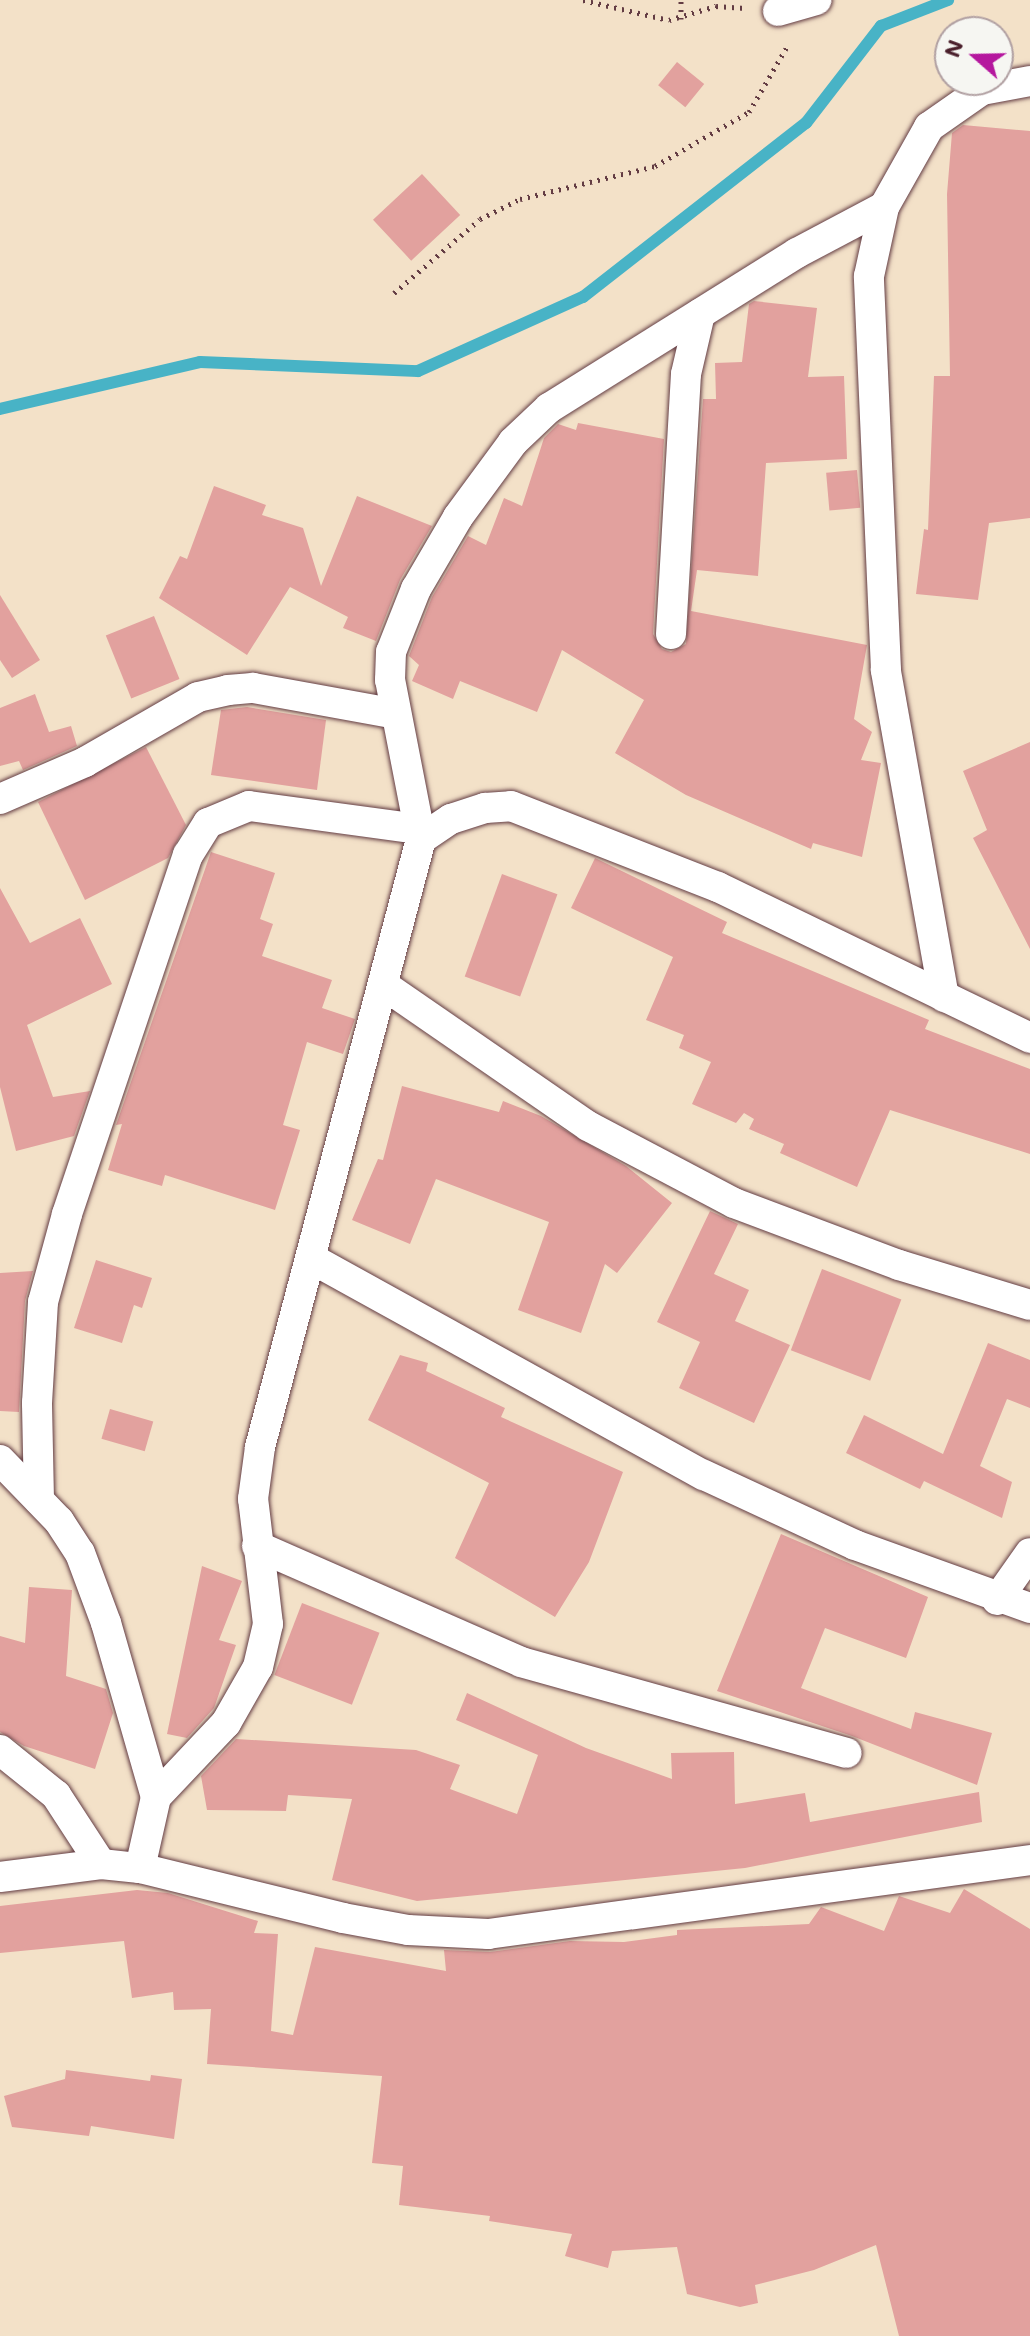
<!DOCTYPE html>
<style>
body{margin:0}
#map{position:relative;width:1030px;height:2336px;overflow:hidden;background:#f3e1c8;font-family:Mali,sans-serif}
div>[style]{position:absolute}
.stream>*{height:12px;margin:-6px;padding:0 6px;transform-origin:6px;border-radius:6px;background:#48b3c6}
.building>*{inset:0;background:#e2a19e;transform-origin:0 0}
.path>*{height:5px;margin-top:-2.5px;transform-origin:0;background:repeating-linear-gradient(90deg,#633c43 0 2px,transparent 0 8px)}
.roads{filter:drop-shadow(0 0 2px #633c43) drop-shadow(0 0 2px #633c43)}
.street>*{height:30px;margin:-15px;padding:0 15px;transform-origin:15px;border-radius:15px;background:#fff}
span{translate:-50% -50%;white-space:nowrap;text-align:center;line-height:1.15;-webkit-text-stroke:7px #f6f6f2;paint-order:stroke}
.north{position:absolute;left:934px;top:16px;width:80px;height:80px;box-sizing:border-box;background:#f6f6f2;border:2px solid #b1a0a2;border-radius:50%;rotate:290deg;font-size:22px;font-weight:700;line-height:32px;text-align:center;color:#4a1f2b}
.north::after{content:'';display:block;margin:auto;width:28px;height:36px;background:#b5179e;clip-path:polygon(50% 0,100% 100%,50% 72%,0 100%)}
</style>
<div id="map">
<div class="stream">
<i style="left:0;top:409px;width:205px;rotate:-13.2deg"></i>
<i style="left:200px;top:362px;width:218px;rotate:2.4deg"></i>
<i style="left:418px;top:371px;width:181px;rotate:-24.2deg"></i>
<i style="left:583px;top:297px;width:283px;rotate:-38deg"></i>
<i style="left:806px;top:123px;width:123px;rotate:-52.3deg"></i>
<i style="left:881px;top:26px;width:72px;rotate:-21.2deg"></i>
</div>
<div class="building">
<i style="left:677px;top:62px;width:35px;height:30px;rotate:39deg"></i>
<i style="clip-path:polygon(963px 125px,1030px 131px,1030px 518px,989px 523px,978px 600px,916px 594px,924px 529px,928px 530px,934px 376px,950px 376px,947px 194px,952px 133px)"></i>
<i style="left:422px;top:174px;width:56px;height:67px;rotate:47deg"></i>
<i style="clip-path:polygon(754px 301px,817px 308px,808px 377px,844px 376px,847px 459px,766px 463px,758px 576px,697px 570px,691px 611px,867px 645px,854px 719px,872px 732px,861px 760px,881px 763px,862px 857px,813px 843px,811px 849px,686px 795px,615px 753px,644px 700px,562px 650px,537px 712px,460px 681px,453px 699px,412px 681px,419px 665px,409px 656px,432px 597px,468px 536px,486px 545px,504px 498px,522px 506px,544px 438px,558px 424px,576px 430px,578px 423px,664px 439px,653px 634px,662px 649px,671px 652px,686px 644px,703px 399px,716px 399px,715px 363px,742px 362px,749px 304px)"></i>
<i style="left:857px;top:470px;width:38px;height:31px;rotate:85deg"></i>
<i style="clip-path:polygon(214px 486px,266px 505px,262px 515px,303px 528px,321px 586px,357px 496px,432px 526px,400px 580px,376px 641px,343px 628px,348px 617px,290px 587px,247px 655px,159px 598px,180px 556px,187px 559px)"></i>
<i style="clip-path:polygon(0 595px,40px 660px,12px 678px,0 660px)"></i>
<i style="left:154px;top:616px;width:68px;height:52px;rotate:68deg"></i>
<i style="clip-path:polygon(35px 694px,49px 732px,71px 726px,77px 746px,23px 770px,19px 761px,0 766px,0 708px)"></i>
<i style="clip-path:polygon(247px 707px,326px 720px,317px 790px,211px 775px,221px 710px)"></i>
<i style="clip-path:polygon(1030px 742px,1030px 949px,973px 838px,987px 830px,963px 771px)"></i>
<i style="clip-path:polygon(146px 747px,186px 825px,168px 858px,85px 900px,38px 802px)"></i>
<i style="clip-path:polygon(211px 852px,275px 873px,260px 919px,273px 924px,262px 956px,332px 980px,322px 1008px,355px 1019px,343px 1054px,307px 1042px,283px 1125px,300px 1130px,275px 1210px,165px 1175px,162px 1186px,108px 1170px,122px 1124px,116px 1125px)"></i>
<i style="clip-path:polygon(595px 858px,727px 922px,722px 933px,929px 1020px,925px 1029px,1030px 1069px,1030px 1154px,890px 1110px,857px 1187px,780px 1153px,784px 1144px,749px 1129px,754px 1119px,744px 1113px,736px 1123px,692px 1104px,711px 1062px,679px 1048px,684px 1035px,646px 1020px,673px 957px,571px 908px)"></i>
<i style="left:502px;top:874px;width:59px;height:109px;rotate:20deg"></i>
<i style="clip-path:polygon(0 888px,30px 943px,80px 918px,112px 984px,27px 1025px,53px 1097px,90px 1091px,74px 1136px,16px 1151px,0 1087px)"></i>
<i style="clip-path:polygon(402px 1086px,499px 1112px,503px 1101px,541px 1116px,626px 1166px,672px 1203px,617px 1273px,605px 1264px,581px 1333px,518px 1310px,549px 1222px,436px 1179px,410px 1244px,352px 1220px,378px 1159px,383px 1160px)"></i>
<i style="clip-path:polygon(710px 1211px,738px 1224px,714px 1274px,749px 1290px,735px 1321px,790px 1345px,754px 1423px,679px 1388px,700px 1342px,657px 1322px)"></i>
<i style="clip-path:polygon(96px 1260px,152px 1278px,142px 1308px,134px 1305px,122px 1343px,74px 1328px)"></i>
<i style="left:822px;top:1269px;width:85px;height:87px;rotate:21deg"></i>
<i style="clip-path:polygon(33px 1271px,25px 1301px,19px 1412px,0 1411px,0 1273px)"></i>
<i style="clip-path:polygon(988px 1343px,1030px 1360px,1030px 1408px,1007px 1399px,980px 1466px,1012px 1482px,1002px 1518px,924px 1481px,920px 1489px,846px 1453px,864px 1415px,943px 1454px)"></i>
<i style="clip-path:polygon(400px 1355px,428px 1363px,426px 1371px,505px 1408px,501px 1417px,623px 1472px,589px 1562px,555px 1617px,455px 1558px,489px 1483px,368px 1420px)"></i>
<i style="left:110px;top:1409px;width:45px;height:31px;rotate:16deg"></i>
<i style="clip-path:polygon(781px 1534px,928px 1597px,906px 1658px,825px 1628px,801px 1688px,911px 1729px,915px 1712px,992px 1733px,977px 1785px,852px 1736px,717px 1691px)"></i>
<i style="clip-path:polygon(202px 1566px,242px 1581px,219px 1640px,236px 1645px,214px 1708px,187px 1738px,167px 1734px)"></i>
<i style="clip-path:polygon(29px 1587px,72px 1590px,66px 1676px,106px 1689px,113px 1713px,95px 1769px,24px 1746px,0 1732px,0 1636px,25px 1643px)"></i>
<i style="left:302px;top:1603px;width:83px;height:77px;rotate:21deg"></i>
<i style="clip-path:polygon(467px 1693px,586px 1748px,672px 1779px,671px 1753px,734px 1752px,735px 1804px,805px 1793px,810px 1822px,979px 1792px,982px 1822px,745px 1868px,417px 1901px,332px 1880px,352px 1799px,288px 1795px,286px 1811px,207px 1810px,201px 1776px,236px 1739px,416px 1750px,460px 1765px,450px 1789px,517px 1814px,538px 1755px,456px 1720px)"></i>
<i style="clip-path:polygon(964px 1889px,1030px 1929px,1030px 2336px,899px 2336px,876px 2245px,814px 2270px,755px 2285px,758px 2303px,740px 2307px,687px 2294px,677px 2247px,612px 2251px,608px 2268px,565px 2256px,572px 2234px,489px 2221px,490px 2216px,399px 2205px,403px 2166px,372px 2163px,382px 2076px,207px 2064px,211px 2009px,174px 2010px,173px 1992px,132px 1998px,124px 1941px,0 1953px,0 1906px,137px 1890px,168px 1893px,258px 1921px,254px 1933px,278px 1934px,271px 2031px,293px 2035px,315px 1947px,446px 1971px,444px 1950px,490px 1952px,570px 1941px,624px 1942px,677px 1935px,677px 1930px,809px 1924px,821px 1907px,884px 1931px,899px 1896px,950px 1913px)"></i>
<i style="clip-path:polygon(66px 2070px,150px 2081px,151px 2075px,182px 2079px,174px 2139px,91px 2126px,89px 2136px,12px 2127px,4px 2096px,65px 2079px)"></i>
</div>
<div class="path">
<i style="left:583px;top:0;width:88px;rotate:13.1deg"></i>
<i style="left:669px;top:20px;width:49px;rotate:-16.6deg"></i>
<i style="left:716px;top:6px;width:29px;rotate:4deg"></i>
<i style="left:681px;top:19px;width:19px;rotate:-90deg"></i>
<i style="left:394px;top:293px;width:113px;rotate:-40.7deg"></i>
<i style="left:480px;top:219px;width:45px;rotate:-26.6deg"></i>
<i style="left:520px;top:199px;width:139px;rotate:-13.7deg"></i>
<i style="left:655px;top:166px;width:108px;rotate:-29.9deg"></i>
<i style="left:749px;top:112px;width:78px;rotate:-59.8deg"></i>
</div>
<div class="roads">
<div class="street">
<i style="left:778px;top:11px;width:40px;rotate:-16deg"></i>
<i style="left:671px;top:634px;width:260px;rotate:-86.7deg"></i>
<i style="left:686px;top:374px;width:62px;rotate:-76.9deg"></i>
<i style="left:0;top:799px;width:93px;rotate:-23.5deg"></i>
<i style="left:85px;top:762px;width:130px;rotate:-29.9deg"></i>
<i style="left:198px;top:697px;width:31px;rotate:-13deg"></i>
<i style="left:228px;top:690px;width:25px;rotate:-5deg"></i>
<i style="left:253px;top:688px;width:145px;rotate:10.3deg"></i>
<i style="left:421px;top:839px;width:162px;rotate:-101deg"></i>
<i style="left:390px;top:680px;width:28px;rotate:-88deg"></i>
<i style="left:391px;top:652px;width:68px;rotate:-68.4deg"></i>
<i style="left:416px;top:589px;width:83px;rotate:-59.7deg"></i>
<i style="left:458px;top:517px;width:93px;rotate:-53.7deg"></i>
<i style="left:513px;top:442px;width:50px;rotate:-43.4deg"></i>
<i style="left:549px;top:408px;width:292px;rotate:-32deg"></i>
<i style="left:797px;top:253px;width:98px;rotate:-27.9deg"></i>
<i style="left:385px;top:986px;width:247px;rotate:34.6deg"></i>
<i style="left:588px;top:1126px;width:165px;rotate:27.8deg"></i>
<i style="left:734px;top:1203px;width:176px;rotate:20.6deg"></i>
<i style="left:899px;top:1265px;width:137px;rotate:17deg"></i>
<i style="left:944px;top:997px;width:332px;rotate:-100.1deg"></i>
<i style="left:886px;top:670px;width:394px;rotate:-92.5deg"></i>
<i style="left:869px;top:276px;width:71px;rotate:-77.7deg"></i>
<i style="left:884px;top:207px;width:92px;rotate:-60.6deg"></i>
<i style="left:929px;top:127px;width:65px;rotate:-34.9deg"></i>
<i style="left:982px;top:90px;width:49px;rotate:-10.6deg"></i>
<i style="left:312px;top:1259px;width:448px;rotate:28.9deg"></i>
<i style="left:704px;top:1475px;width:166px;rotate:24.9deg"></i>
<i style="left:855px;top:1545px;width:186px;rotate:19.8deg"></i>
<i style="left:0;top:1460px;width:85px;rotate:46deg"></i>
<i style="left:59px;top:1521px;width:38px;rotate:57deg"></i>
<i style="left:80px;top:1553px;width:75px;rotate:69.6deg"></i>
<i style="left:106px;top:1623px;width:181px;rotate:74deg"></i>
<i style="left:156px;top:1797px;width:73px;rotate:102.7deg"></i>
<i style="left:39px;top:1500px;width:97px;rotate:-91.2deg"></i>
<i style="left:37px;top:1403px;width:101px;rotate:-86.6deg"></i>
<i style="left:43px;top:1302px;width:91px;rotate:-74.7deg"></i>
<i style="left:67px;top:1214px;width:379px;rotate:-71.4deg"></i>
<i style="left:188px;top:855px;width:38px;rotate:-58deg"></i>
<i style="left:208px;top:823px;width:44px;rotate:-22.5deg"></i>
<i style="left:249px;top:806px;width:172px;rotate:7.7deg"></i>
<i style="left:257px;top:1546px;width:288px;rotate:23.7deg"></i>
<i style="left:521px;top:1662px;width:338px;rotate:15.6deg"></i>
<i style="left:997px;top:1600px;width:57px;rotate:-54.9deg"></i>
<i style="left:0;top:1750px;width:72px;rotate:38.8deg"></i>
<i style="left:56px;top:1795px;width:82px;rotate:56.9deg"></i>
<i style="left:156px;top:1797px;width:102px;rotate:-46.6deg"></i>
<i style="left:226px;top:1723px;width:64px;rotate:-60.3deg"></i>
<i style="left:258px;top:1667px;width:44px;rotate:-76.9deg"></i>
<i style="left:268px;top:1624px;width:126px;rotate:-96.8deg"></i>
<i style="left:253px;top:1499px;width:52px;rotate:-82.3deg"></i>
<i style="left:260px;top:1447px;width:629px;rotate:-75.17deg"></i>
<i style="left:421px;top:839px;width:36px;rotate:-34deg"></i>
<i style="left:451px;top:819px;width:36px;rotate:-18deg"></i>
<i style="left:485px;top:808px;width:26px;rotate:-4deg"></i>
<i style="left:511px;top:806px;width:222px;rotate:21.4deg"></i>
<i style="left:718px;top:887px;width:347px;rotate:25.8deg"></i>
<i style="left:0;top:1877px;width:102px;rotate:-7.3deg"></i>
<i style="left:101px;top:1864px;width:39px;rotate:6deg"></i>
<i style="left:140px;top:1868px;width:209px;rotate:13.8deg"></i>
<i style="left:343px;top:1918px;width:66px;rotate:10.5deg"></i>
<i style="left:408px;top:1930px;width:80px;rotate:2.9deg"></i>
<i style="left:488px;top:1934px;width:547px;rotate:-7.77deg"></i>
</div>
</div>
<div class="north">N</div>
</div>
